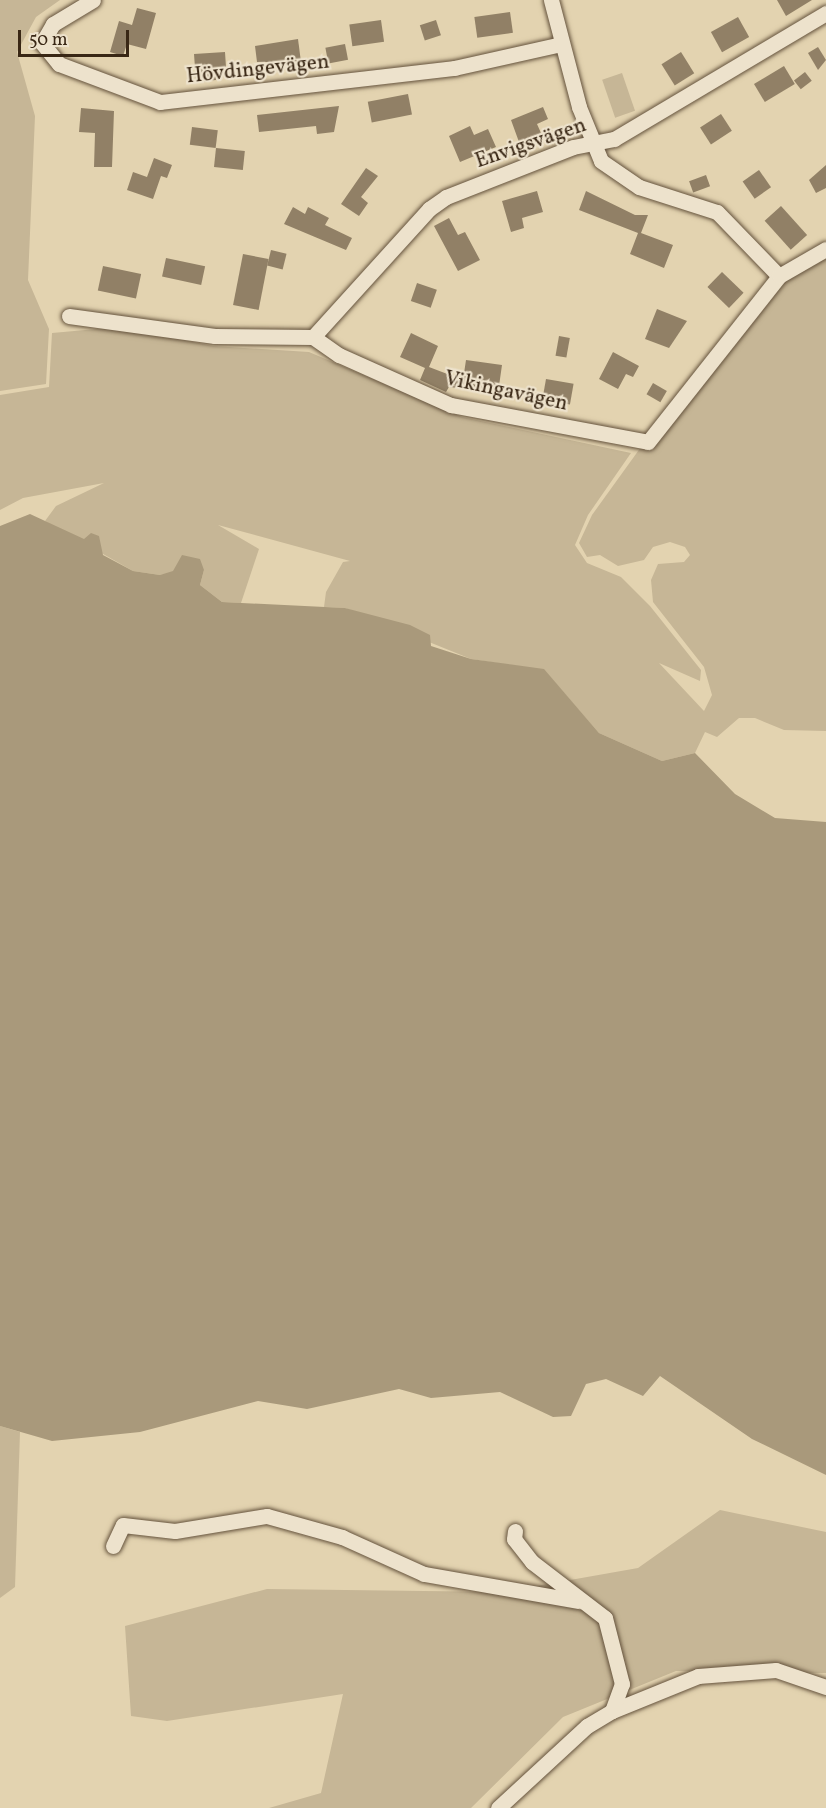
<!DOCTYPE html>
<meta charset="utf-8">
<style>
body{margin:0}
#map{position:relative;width:826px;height:1808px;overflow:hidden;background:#e3d3b0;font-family:Vollkorn,serif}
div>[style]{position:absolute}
.green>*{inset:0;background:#c6b696;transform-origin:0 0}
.water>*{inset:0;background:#a9997b}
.building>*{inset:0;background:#918066;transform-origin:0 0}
.roads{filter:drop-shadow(0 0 2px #64523c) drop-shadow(0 0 2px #64523c)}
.minor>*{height:15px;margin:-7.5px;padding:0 7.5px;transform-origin:7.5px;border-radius:7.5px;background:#ede2cc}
span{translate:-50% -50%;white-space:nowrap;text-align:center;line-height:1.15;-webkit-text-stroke:4.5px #ede2cc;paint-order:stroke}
.street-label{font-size:21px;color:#392715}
.scale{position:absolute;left:18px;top:30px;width:111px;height:27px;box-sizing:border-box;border:3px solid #392715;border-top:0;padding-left:8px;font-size:18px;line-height:21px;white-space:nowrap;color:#392715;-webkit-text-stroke:4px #ede2cc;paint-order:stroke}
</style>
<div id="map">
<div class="green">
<i style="clip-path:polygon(0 0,60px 0,36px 17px,17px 52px,35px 116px,28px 280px,49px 329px,46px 384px,0 391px)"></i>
<i style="left:622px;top:73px;width:40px;height:21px;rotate:71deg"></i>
<i style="clip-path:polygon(826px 254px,826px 731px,784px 730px,755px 718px,739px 718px,717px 737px,705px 732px,695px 753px,662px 761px,599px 733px,544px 670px,471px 659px,345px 608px,324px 607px,326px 592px,343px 562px,350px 561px,218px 525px,259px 549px,241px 603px,222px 602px,200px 585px,204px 570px,160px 575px,133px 571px,45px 521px,56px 506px,104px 483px,23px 498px,0 510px,0 395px,49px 387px,52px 333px,119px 327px,213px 346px,309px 352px,462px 417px,631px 453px,588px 515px,575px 545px,587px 563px,621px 577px,650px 606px,701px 670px,700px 681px,659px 663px,704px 711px,712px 695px,704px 667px,653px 602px,651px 580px,658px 564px,684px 562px,690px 555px,685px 547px,670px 542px,653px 547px,644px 560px,618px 566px,600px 555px,587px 557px,579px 543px,592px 515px,641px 447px,783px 274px)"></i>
<i style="clip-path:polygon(0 1426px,20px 1432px,15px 1587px,0 1598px)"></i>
<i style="clip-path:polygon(720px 1510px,826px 1532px,826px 1673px,676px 1671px,563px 1717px,471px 1808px,269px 1808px,321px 1793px,343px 1694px,167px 1721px,131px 1716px,125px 1626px,267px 1589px,502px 1592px,638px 1568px)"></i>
</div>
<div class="water">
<i style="clip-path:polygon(30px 514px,84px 539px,91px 533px,99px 536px,103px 555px,133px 571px,160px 575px,173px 571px,182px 555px,200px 559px,204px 570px,200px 585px,222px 602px,345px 608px,410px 625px,430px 635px,431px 646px,471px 659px,544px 669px,599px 733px,662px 761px,695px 753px,735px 794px,775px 818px,826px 822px,826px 1475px,752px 1439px,660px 1376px,643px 1396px,606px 1379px,586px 1384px,571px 1416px,553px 1417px,500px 1392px,431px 1398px,399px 1389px,307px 1409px,258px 1401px,140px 1432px,52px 1441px,0 1426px,0 526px)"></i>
</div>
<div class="building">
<i style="clip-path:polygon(777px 0,812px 0,786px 16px)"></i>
<i style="clip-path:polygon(137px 8px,156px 13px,146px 49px,127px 44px,123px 56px,110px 52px,119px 21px,132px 25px)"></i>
<i style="left:510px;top:12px;width:21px;height:36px;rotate:82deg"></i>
<i style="left:738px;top:17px;width:23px;height:31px;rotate:61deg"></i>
<i style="left:381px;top:20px;width:22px;height:32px;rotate:82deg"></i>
<i style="left:436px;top:20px;width:16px;height:17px;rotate:72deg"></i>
<i style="clip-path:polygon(298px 39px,301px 62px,257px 62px,255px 46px)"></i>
<i style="left:345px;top:44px;width:16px;height:20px;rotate:79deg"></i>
<i style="clip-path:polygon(818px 47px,826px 60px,818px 70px,808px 53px)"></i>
<i style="clip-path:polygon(225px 52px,226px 67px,215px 68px,216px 80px,196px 82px,194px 54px)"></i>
<i style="left:681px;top:52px;width:25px;height:23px;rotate:58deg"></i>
<i style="left:784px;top:66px;width:21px;height:35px;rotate:59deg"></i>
<i style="left:805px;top:72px;width:11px;height:14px;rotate:52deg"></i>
<i style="left:408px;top:94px;width:21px;height:41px;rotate:79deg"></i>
<i style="clip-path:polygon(339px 106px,334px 132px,317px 134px,316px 126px,259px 132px,257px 115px)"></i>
<i style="clip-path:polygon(543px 107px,548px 119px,537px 124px,541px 133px,519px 142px,511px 120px)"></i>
<i style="clip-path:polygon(81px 108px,114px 111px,112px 167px,94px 167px,95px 133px,79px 132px)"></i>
<i style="left:721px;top:114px;width:20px;height:25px;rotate:57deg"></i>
<i style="clip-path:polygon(470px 126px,474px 135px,488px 129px,496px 147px,460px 162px,449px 136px)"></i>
<i style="left:192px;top:127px;width:26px;height:18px;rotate:7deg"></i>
<i style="left:216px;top:148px;width:29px;height:19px;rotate:6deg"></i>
<i style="clip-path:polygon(154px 158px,172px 165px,167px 178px,161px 176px,153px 199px,127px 190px,133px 172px,147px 177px)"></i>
<i style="clip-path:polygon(826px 165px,826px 188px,816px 193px,809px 180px)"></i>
<i style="clip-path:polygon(366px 168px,378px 176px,361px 197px,368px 203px,359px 216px,341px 204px)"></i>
<i style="left:759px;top:170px;width:21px;height:20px;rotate:55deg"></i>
<i style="left:706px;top:175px;width:12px;height:18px;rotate:70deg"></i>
<i style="clip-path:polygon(537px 191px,543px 212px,522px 218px,524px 228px,511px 232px,502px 201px)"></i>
<i style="clip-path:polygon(586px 191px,635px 215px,648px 215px,641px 233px,673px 245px,664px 268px,630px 254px,638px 233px,579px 210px)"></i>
<i style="left:781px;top:206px;width:39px;height:22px;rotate:48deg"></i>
<i style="clip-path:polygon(293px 207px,305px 214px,308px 207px,329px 218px,325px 225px,352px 238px,346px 250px,284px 224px)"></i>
<i style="clip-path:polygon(449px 218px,458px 235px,465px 232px,480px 260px,458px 271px,434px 226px)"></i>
<i style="left:271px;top:250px;width:16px;height:16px;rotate:14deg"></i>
<i style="left:243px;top:254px;width:26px;height:52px;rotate:11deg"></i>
<i style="left:166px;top:258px;width:40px;height:19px;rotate:12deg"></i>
<i style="left:103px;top:266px;width:39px;height:25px;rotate:12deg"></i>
<i style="left:722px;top:272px;width:30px;height:21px;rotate:44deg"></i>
<i style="left:417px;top:283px;width:21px;height:19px;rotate:19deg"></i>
<i style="clip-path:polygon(657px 309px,687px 321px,669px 348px,645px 339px)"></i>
<i style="clip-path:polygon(411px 333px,438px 346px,429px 367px,463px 380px,466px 360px,502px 365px,498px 393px,449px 387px,446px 392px,420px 380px,425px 368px,400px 357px)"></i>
<i style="left:559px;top:336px;width:11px;height:20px;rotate:10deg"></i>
<i style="clip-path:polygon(613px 352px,639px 366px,633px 377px,626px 374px,618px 389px,599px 379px)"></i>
<i style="left:546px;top:379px;width:28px;height:21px;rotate:10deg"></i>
<i style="left:653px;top:383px;width:16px;height:13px;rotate:30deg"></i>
</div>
<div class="roads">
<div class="minor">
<i style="left:93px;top:0;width:47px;rotate:149deg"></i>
<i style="left:53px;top:24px;width:22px;rotate:120deg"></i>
<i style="left:42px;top:43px;width:27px;rotate:51deg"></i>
<i style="left:59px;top:64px;width:108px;rotate:20.6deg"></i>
<i style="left:160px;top:102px;width:296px;rotate:-6.6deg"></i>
<i style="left:454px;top:68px;width:110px;rotate:-12.6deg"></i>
<i style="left:551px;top:0;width:111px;rotate:75.3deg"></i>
<i style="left:579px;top:107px;width:58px;rotate:67.8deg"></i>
<i style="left:601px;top:161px;width:46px;rotate:34.4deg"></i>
<i style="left:639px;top:187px;width:82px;rotate:17.8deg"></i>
<i style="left:717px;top:212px;width:89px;rotate:45.9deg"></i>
<i style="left:69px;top:316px;width:147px;rotate:7.8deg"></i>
<i style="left:215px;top:336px;width:98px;rotate:0.6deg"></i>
<i style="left:313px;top:337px;width:32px;rotate:35deg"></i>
<i style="left:339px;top:355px;width:123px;rotate:24.1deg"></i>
<i style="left:451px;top:405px;width:200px;rotate:10.6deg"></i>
<i style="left:648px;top:442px;width:211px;rotate:-51.7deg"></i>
<i style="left:779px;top:276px;width:54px;rotate:-29.9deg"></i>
<i style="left:313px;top:337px;width:173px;rotate:-47.8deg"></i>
<i style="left:429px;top:209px;width:21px;rotate:-35deg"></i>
<i style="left:446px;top:197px;width:136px;rotate:-21.5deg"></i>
<i style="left:573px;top:147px;width:42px;rotate:-11deg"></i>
<i style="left:614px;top:139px;width:247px;rotate:-30.7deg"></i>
<i style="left:113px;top:1546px;width:23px;rotate:-65deg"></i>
<i style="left:123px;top:1525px;width:52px;rotate:6.6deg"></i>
<i style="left:175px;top:1531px;width:93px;rotate:-9.3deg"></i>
<i style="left:267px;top:1516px;width:78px;rotate:15.6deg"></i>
<i style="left:342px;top:1537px;width:90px;rotate:24.3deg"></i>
<i style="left:424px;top:1574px;width:157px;rotate:9.9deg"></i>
<i style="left:612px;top:1711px;width:93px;rotate:-22.1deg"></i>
<i style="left:698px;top:1676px;width:78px;rotate:-4.4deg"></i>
<i style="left:776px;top:1670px;width:53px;rotate:18.8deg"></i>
<i style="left:498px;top:1808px;width:121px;rotate:-42.7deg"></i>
<i style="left:587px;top:1726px;width:29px;rotate:-31deg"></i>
<i style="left:612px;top:1711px;width:29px;rotate:-70deg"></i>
<i style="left:622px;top:1684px;width:68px;rotate:-104.4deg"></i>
<i style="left:605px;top:1618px;width:92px;rotate:-142.5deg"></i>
<i style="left:532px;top:1562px;width:29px;rotate:-128deg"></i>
<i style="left:514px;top:1539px;width:8px;rotate:-83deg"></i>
</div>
</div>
<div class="street-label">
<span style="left:258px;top:70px;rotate:-6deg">Hövdingevägen</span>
<span style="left:531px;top:144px;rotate:-19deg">Envigsvägen</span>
<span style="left:506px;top:392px;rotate:12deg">Vikingavägen</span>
</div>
<div class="scale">50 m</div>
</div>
